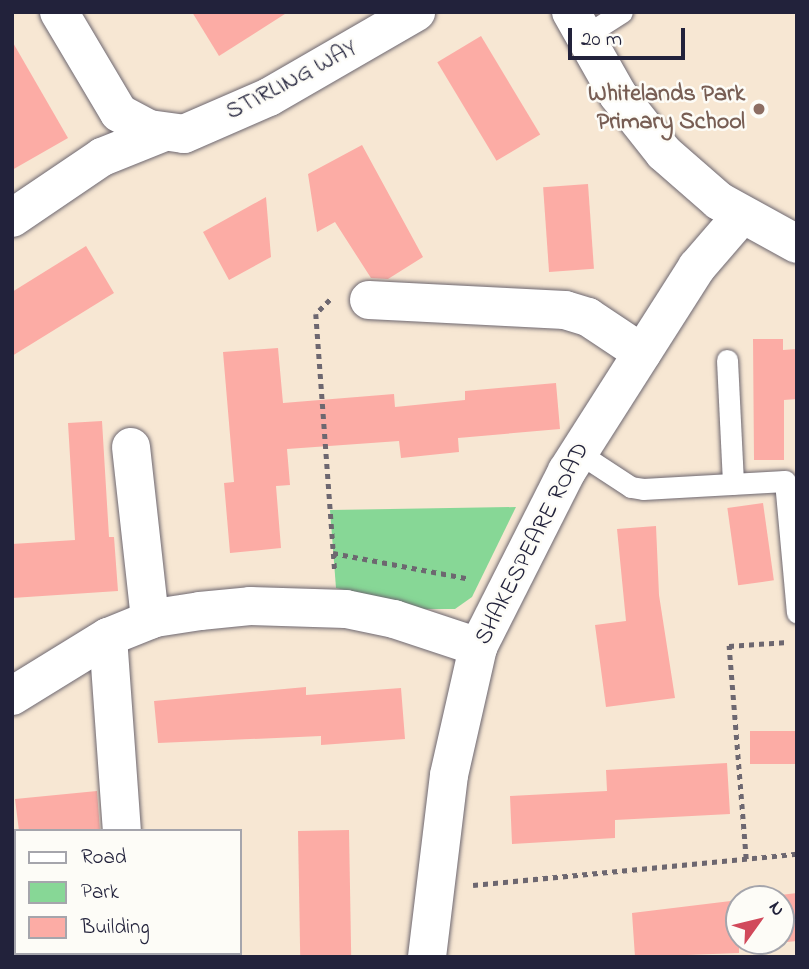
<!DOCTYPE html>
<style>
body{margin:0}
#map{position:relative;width:809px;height:969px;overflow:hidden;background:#f7e7d3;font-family:"Indie Flower",sans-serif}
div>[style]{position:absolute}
.green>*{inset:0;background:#87d796}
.building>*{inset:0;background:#fcaca5;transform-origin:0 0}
.path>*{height:4.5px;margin-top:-2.25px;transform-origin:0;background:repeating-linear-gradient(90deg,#6d6770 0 5px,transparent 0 10px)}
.roads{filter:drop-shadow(0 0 2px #6d6770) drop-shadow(0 0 2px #6d6770)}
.service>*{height:21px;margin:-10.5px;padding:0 10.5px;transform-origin:10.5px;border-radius:10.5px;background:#fff}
.minor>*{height:38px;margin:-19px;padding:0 19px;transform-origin:19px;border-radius:19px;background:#fff}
.dots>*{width:19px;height:19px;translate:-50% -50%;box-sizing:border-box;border:4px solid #fdfcf7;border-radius:50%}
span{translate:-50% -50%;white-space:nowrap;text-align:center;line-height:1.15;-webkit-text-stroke:5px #fdfcf7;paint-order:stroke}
.street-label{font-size:24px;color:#22223b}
.education-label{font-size:24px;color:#785e54;font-weight:700}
.right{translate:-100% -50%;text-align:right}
.frame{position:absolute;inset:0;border:14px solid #22223b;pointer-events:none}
.legend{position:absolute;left:14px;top:829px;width:228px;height:126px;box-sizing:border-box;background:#fdfcf7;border:2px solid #a5a5ac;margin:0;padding:9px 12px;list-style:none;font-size:21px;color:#22223b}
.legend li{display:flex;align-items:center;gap:14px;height:35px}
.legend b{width:35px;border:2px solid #a5a5ac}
.north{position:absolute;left:725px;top:885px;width:70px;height:70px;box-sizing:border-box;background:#fdfcf7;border:2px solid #a5a5ac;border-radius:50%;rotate:56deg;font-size:19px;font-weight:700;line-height:28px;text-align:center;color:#22223b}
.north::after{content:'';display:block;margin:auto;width:24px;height:32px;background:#d1495b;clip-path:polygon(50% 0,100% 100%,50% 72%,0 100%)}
.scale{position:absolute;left:568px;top:28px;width:117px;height:32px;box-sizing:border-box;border:4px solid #22223b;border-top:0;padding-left:9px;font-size:21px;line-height:24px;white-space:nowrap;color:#22223b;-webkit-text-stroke:5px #fdfcf7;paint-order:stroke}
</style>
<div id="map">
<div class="green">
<i style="clip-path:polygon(516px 507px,472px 597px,455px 609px,421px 609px,336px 588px,330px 510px)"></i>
</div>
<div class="building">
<i style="clip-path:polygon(192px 12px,288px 12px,219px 56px)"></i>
<i style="left:481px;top:36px;width:115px;height:51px;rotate:59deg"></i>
<i style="clip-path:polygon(12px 41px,68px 138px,12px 170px)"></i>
<i style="clip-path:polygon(362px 145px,423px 257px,388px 279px,371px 278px,335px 222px,317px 232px,308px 174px)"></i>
<i style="left:588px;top:184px;width:85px;height:45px;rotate:86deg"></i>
<i style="clip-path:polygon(266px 197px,271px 257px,229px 280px,203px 232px)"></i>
<i style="clip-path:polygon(86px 246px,114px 293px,12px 356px,12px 292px)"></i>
<i style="clip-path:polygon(753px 339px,783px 339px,783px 350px,797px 349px,797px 399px,784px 400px,784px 460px,754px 460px)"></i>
<i style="clip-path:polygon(278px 348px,283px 403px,394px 394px,395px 407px,465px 400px,465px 391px,556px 383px,560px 429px,458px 438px,459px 452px,401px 458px,399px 441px,287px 449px,290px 485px,276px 486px,281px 548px,230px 553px,224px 483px,234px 482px,223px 352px)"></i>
<i style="clip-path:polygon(102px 421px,109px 537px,114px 537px,118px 591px,12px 598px,12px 544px,75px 540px,68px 423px)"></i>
<i style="left:763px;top:503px;width:78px;height:36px;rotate:82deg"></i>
<i style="clip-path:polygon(656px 526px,659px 595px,675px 698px,606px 707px,595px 625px,626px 621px,617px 529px)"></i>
<i style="clip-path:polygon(306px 687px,306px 695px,401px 688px,405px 739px,321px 745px,321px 736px,158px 743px,154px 701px)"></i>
<i style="left:797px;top:731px;width:33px;height:47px;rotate:90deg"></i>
<i style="clip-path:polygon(727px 763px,730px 814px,615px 820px,615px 838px,512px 844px,510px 796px,607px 791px,606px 770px)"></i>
<i style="clip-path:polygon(97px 791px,100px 831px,19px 831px,15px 799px)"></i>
<i style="left:349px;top:830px;width:127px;height:51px;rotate:89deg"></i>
<i style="clip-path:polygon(797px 893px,797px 941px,739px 947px,739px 953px,635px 957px,632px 913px,739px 900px,739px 941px,781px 941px,781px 899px,747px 899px)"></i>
</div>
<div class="path">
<i style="left:330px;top:300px;width:20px;rotate:135deg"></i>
<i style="left:316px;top:314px;width:259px;rotate:85.8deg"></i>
<i style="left:333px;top:553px;width:139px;rotate:10.7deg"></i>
<i style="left:746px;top:859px;width:214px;rotate:-94.6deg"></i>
<i style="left:729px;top:646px;width:59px;rotate:-3.9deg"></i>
<i style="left:473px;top:885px;width:325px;rotate:-5.5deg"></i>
</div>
<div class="roads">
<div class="service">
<i style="left:583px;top:37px;width:46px;rotate:-32.7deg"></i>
<i style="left:727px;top:360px;width:124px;rotate:87.2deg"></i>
<i style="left:579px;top:453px;width:62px;rotate:33.2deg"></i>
<i style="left:631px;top:487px;width:12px;rotate:9deg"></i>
<i style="left:643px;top:489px;width:142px;rotate:-3.2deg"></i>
<i style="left:785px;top:481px;width:132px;rotate:84.8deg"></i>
</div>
<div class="minor">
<i style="left:59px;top:12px;width:117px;rotate:59.3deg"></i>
<i style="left:119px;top:113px;width:34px;rotate:28deg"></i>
<i style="left:149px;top:129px;width:35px;rotate:8deg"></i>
<i style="left:184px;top:134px;width:93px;rotate:-23.5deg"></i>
<i style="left:269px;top:97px;width:170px;rotate:-30deg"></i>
<i style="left:571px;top:12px;width:95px;rotate:60.5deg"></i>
<i style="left:618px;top:95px;width:74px;rotate:51.6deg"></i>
<i style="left:664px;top:153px;width:73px;rotate:41.1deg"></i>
<i style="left:719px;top:201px;width:89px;rotate:28.9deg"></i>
<i style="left:12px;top:218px;width:109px;rotate:-34.1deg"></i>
<i style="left:102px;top:157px;width:65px;rotate:-21.8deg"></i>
<i style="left:369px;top:300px;width:196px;rotate:2.9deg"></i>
<i style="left:565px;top:310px;width:24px;rotate:17deg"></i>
<i style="left:588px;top:317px;width:65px;rotate:33.7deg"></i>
<i style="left:131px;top:447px;width:174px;rotate:83.7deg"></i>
<i style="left:108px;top:637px;width:195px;rotate:85.9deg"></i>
<i style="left:12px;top:696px;width:113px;rotate:-31.6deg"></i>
<i style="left:108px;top:637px;width:51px;rotate:-22deg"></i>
<i style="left:155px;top:618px;width:46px;rotate:-8.8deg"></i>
<i style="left:200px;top:611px;width:50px;rotate:-5.7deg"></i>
<i style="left:250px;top:606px;width:96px;rotate:1.8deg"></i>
<i style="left:346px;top:609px;width:49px;rotate:11.8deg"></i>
<i style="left:394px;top:619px;width:89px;rotate:18.4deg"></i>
<i style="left:427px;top:957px;width:183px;rotate:-83.1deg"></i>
<i style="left:449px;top:775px;width:131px;rotate:-77.2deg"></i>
<i style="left:478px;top:647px;width:197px;rotate:-63.2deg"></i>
<i style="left:567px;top:471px;width:242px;rotate:-57.5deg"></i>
<i style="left:697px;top:267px;width:67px;rotate:-49.2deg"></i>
</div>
</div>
<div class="dots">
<i style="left:759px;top:109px;background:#8d6e63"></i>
</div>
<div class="street-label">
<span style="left:292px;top:81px;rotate:-28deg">STIRLING WAY</span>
<span style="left:533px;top:544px;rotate:-63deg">SHAKESPEARE ROAD</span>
</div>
<div class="education-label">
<span class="right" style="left:745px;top:109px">Whitelands Park<br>Primary School</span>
</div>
<div class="frame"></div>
<ul class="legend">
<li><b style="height:9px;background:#fff"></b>Road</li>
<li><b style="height:19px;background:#87d796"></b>Park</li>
<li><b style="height:19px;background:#fcaca5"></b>Building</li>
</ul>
<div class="north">N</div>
<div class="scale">20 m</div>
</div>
